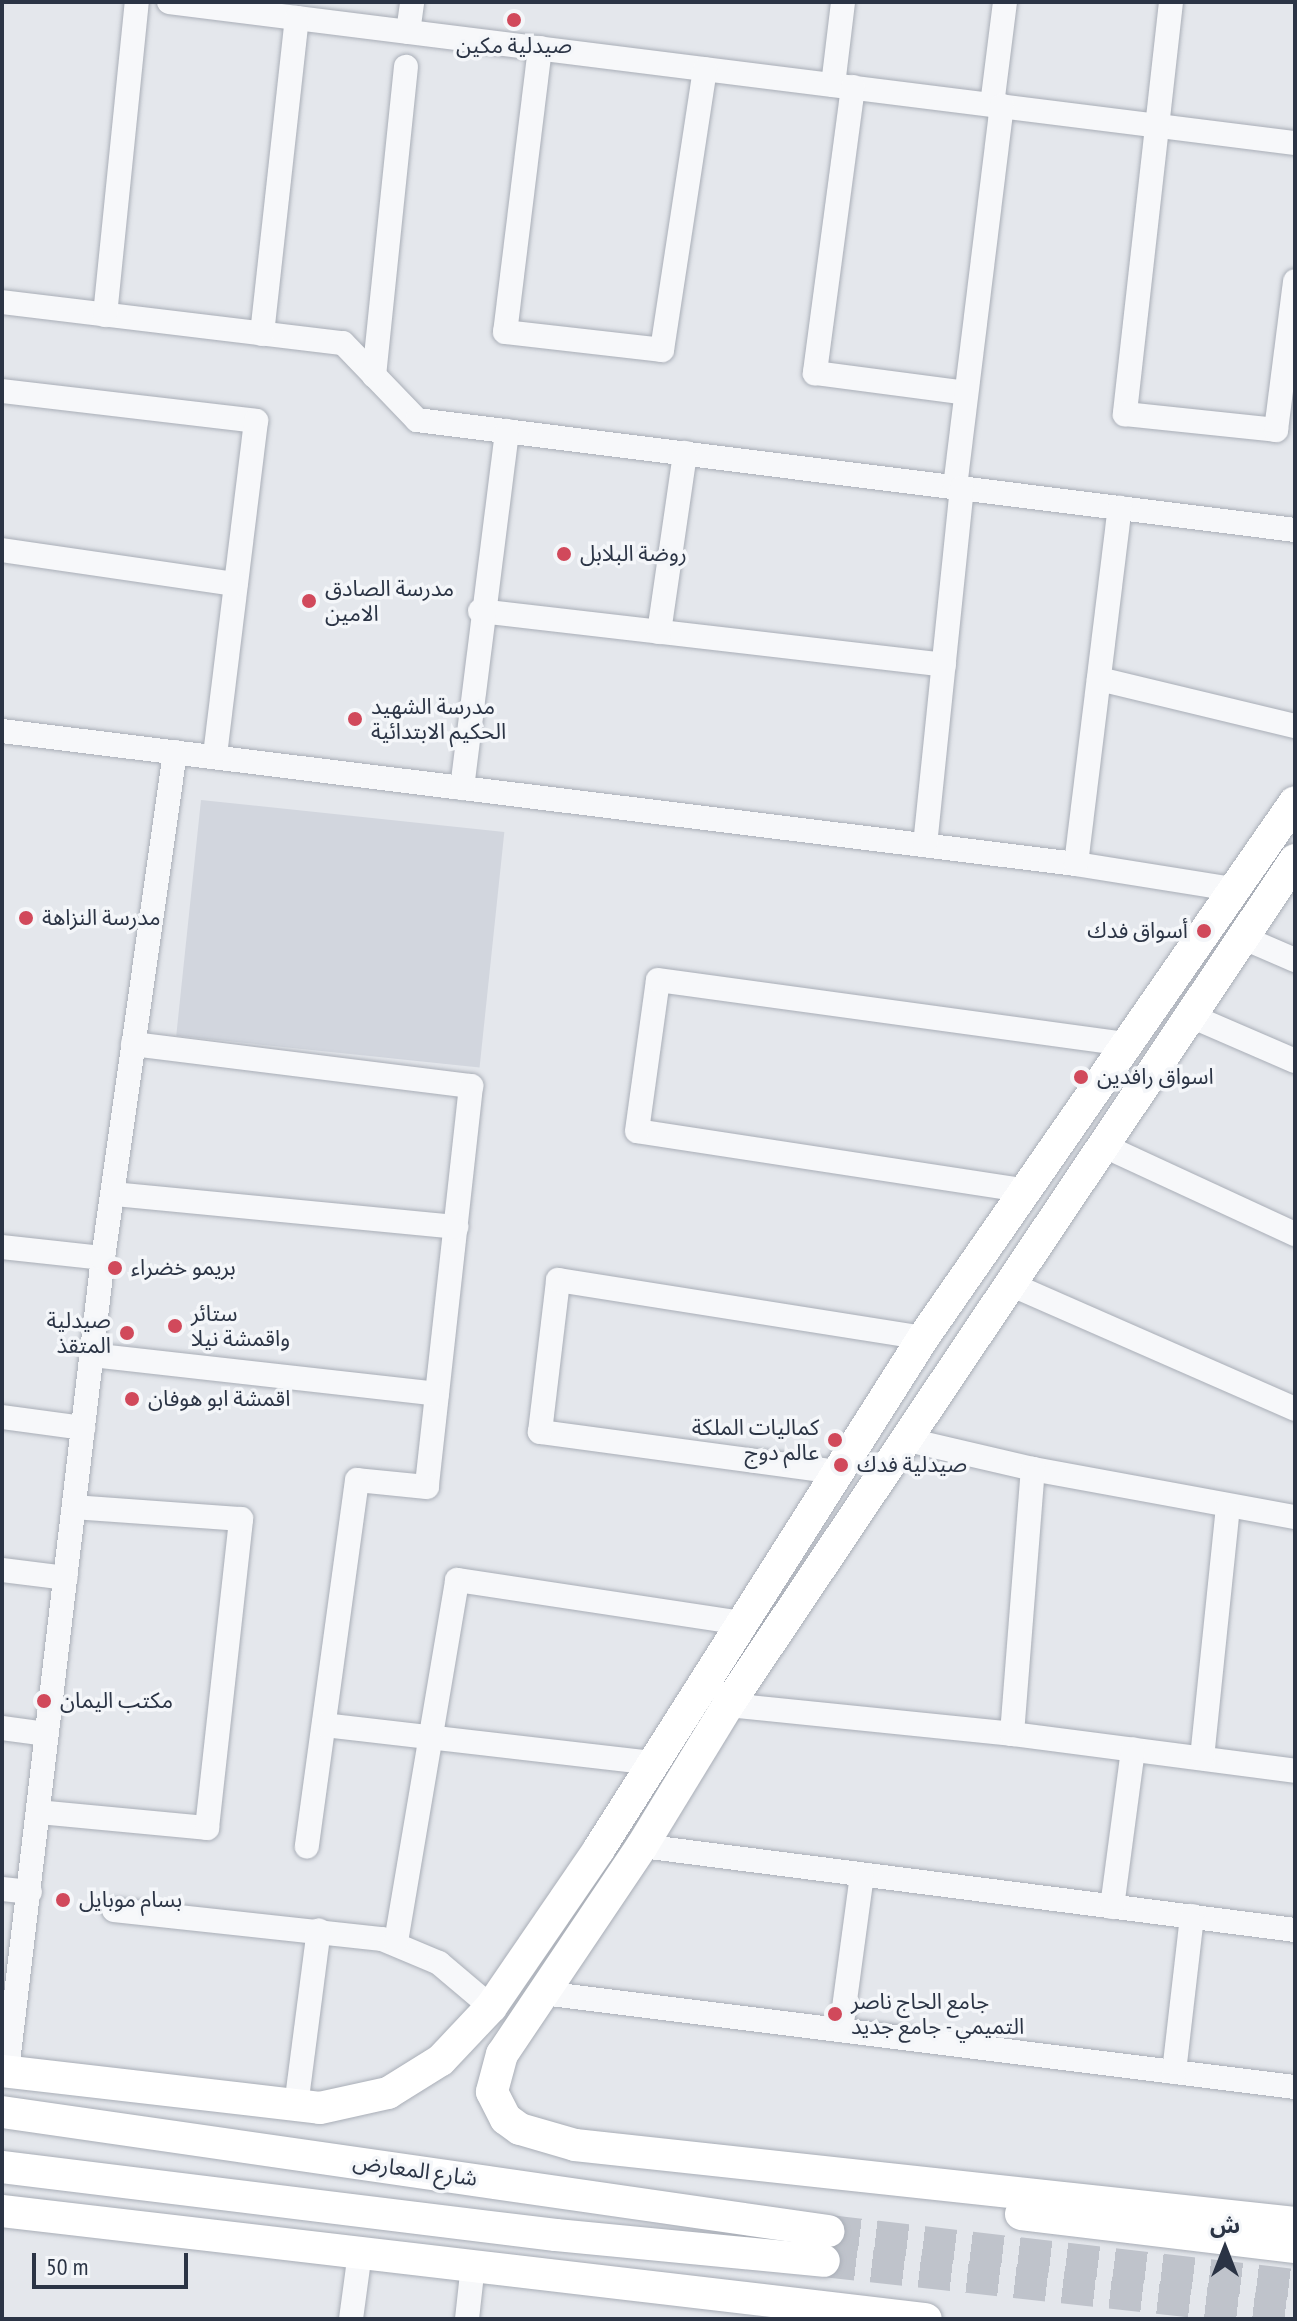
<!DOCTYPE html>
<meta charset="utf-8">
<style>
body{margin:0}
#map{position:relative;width:1297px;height:2321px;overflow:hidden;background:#e4e7ec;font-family:"PT Sans Narrow","Noto Sans Arabic",sans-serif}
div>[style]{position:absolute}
.built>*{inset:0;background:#d2d6de;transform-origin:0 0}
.major-tunnel>*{height:32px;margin-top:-16px;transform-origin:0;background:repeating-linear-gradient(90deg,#bfc3cb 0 32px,transparent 0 48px)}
.roads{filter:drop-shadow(0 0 2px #a9aeb7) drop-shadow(0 0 2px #a9aeb7)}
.minor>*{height:24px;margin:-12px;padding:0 12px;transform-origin:12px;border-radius:12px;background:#f7f8fa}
.major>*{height:32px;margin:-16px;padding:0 16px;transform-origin:16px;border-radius:16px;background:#fff}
.dots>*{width:22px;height:22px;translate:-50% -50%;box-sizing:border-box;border:4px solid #f4f6f9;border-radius:50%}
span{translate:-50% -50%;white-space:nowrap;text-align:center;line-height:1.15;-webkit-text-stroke:7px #f4f6f9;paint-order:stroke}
.poi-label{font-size:22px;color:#2b3445}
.left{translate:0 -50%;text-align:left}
.right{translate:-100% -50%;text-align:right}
.street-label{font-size:22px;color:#2b3445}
.frame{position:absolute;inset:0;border:4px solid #2b3445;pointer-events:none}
.north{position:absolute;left:1185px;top:2209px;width:80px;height:80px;-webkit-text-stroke:6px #f4f6f9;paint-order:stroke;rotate:0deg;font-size:22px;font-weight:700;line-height:32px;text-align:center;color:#2b3445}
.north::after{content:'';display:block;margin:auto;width:28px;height:36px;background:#2b3445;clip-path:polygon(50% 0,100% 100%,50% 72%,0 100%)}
.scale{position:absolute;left:32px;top:2253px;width:156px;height:36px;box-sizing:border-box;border:4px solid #2b3445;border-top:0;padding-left:10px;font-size:24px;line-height:28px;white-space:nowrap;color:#2b3445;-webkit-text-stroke:6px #f4f6f9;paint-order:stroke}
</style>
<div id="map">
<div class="built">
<i style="left:201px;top:800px;width:305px;height:237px;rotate:6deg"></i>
</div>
<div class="major-tunnel">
<i style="left:828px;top:2231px;width:470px;rotate:6.6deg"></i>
<i style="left:824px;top:2261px;width:474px;rotate:6.3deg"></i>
</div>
<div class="roads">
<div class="minor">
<i style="left:169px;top:2px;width:1135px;rotate:7.14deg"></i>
<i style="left:1171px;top:2px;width:415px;rotate:96.4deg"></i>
<i style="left:1125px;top:414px;width:152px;rotate:6deg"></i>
<i style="left:1276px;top:430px;width:150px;rotate:-82.7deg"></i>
<i style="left:408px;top:32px;width:30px;rotate:-82deg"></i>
<i style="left:540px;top:48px;width:286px;rotate:97deg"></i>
<i style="left:505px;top:332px;width:158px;rotate:6.5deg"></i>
<i style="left:662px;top:350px;width:284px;rotate:-81.3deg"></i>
<i style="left:833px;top:85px;width:84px;rotate:-83.1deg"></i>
<i style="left:853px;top:87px;width:289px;rotate:97.6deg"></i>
<i style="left:815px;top:373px;width:152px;rotate:7.5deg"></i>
<i style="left:992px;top:105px;width:104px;rotate:-82.8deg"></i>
<i style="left:2px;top:302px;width:343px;rotate:6.9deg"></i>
<i style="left:343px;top:343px;width:107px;rotate:46.1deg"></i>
<i style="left:417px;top:420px;width:885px;rotate:7.14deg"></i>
<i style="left:105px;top:315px;width:315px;rotate:-84.2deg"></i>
<i style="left:262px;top:334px;width:318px;rotate:-83.7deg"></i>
<i style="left:374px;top:376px;width:311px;rotate:-84.1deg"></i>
<i style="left:2px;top:391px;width:256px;rotate:6.7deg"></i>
<i style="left:256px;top:421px;width:338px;rotate:97deg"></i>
<i style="left:955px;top:487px;width:384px;rotate:-83deg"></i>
<i style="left:2px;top:550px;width:236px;rotate:8.3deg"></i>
<i style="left:480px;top:611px;width:467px;rotate:6.6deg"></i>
<i style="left:659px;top:632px;width:181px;rotate:-81.7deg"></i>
<i style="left:1099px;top:679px;width:202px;rotate:13.5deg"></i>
<i style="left:2px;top:731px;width:1082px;rotate:7.06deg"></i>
<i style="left:1076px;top:864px;width:158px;rotate:9.1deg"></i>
<i style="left:462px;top:788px;width:360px;rotate:-82.8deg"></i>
<i style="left:925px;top:845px;width:359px;rotate:-84.1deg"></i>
<i style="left:1076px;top:864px;width:359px;rotate:-83deg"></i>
<i style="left:1244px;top:938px;width:56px;rotate:23.3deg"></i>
<i style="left:1191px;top:1016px;width:113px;rotate:23.4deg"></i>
<i style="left:133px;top:1044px;width:341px;rotate:7.1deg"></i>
<i style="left:471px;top:1086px;width:403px;rotate:96.3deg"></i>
<i style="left:427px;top:1487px;width:70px;rotate:-174.3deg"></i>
<i style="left:357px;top:1480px;width:370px;rotate:97.8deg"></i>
<i style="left:1102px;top:1145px;width:213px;rotate:24.8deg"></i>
<i style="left:1022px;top:1190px;width:389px;rotate:-171.3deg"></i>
<i style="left:637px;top:1131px;width:152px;rotate:-82.1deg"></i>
<i style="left:658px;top:980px;width:470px;rotate:7.8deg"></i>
<i style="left:114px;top:1194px;width:344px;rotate:5.5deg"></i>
<i style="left:2px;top:1247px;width:102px;rotate:6.2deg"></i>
<i style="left:1008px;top:1283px;width:313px;rotate:23.7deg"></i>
<i style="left:91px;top:1355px;width:348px;rotate:6.4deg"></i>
<i style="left:2px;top:1417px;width:82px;rotate:7.7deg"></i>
<i style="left:904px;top:1439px;width:132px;rotate:13.1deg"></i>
<i style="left:1033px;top:1469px;width:266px;rotate:10.4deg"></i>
<i style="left:837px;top:1472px;width:300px;rotate:-172.3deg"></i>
<i style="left:540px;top:1432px;width:153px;rotate:-83.2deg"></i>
<i style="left:558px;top:1280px;width:370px;rotate:9deg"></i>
<i style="left:2px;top:1570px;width:64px;rotate:7.1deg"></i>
<i style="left:728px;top:1705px;width:285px;rotate:5.8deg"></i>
<i style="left:1012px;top:1734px;width:285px;rotate:7.4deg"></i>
<i style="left:324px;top:1725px;width:329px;rotate:6.6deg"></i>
<i style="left:2px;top:1728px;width:44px;rotate:7.8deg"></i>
<i style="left:1012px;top:1734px;width:266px;rotate:-85.5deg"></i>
<i style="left:1202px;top:1758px;width:253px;rotate:-84.1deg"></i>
<i style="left:38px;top:1812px;width:170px;rotate:5.4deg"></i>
<i style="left:207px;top:1828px;width:311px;rotate:-83.7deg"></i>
<i style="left:241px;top:1519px;width:167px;rotate:-175.9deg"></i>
<i style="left:642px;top:1846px;width:658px;rotate:7.33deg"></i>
<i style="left:2px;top:1889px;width:28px;rotate:6deg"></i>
<i style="left:1112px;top:1907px;width:159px;rotate:-82.4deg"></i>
<i style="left:114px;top:1910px;width:270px;rotate:6.2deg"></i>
<i style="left:382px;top:1939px;width:62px;rotate:22.8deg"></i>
<i style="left:439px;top:1963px;width:68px;rotate:40.2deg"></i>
<i style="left:396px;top:1942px;width:367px;rotate:-80.4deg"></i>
<i style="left:457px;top:1580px;width:287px;rotate:8.6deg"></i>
<i style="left:543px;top:1993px;width:758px;rotate:7.13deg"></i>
<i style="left:841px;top:2030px;width:156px;rotate:-82.3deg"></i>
<i style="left:7px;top:2071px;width:819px;rotate:-83.27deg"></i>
<i style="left:103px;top:1258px;width:511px;rotate:-81.9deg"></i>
<i style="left:1174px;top:2072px;width:157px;rotate:-83.4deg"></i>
<i style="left:296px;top:2106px;width:177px;rotate:-82.6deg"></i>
<i style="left:351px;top:2319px;width:68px;rotate:-82.3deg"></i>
<i style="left:467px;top:2319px;width:54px;rotate:-83.7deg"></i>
</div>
<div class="major">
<i style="left:1295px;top:860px;width:1018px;rotate:123.86deg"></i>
<i style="left:728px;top:1705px;width:165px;rotate:121.4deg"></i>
<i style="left:642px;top:1846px;width:251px;rotate:123.9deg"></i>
<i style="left:502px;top:2054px;width:39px;rotate:105deg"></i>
<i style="left:492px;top:2092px;width:30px;rotate:63deg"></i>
<i style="left:506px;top:2119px;width:17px;rotate:36deg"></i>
<i style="left:520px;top:2129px;width:57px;rotate:16.2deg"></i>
<i style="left:575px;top:2145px;width:724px;rotate:6.18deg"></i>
<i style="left:2px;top:2071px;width:320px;rotate:6.6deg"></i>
<i style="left:320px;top:2108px;width:70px;rotate:-12.4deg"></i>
<i style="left:388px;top:2093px;width:62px;rotate:-31.9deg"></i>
<i style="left:441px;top:2060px;width:73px;rotate:-46.7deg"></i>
<i style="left:491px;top:2007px;width:191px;rotate:-55.6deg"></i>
<i style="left:599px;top:1849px;width:605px;rotate:-57.62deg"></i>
<i style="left:923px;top:1338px;width:652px;rotate:-55.24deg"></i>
<i style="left:2px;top:2112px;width:835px;rotate:8.2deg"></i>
<i style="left:2px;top:2167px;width:558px;rotate:7deg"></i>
<i style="left:556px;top:2235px;width:269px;rotate:5.5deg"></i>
<i style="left:2px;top:2211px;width:930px;rotate:6.67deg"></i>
<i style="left:1021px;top:2214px;width:276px;rotate:6.9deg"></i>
</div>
</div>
<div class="dots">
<i style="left:514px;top:20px;background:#d1495b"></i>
<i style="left:564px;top:554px;background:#d1495b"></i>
<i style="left:309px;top:601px;background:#d1495b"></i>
<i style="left:355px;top:719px;background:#d1495b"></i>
<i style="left:26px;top:918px;background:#d1495b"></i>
<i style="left:1204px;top:931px;background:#d1495b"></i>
<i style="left:1081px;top:1077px;background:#d1495b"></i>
<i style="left:115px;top:1268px;background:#d1495b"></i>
<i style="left:175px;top:1326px;background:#d1495b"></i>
<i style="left:127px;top:1333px;background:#d1495b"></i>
<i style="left:132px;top:1399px;background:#d1495b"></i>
<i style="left:835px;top:1440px;background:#d1495b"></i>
<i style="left:841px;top:1465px;background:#d1495b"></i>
<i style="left:44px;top:1701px;background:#d1495b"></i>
<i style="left:63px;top:1900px;background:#d1495b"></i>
<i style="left:835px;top:2014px;background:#d1495b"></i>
</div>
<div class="poi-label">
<span style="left:514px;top:46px">صيدلية مكين</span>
<span class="left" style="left:580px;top:554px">روضة البلابل</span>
<span class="left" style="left:325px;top:601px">مدرسة الصادق<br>الامين</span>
<span class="left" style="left:371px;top:719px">مدرسة الشهيد<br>الحكيم الابتدائية</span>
<span class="left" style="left:42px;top:918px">مدرسة النزاهة</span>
<span class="right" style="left:1188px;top:931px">أسواق فدك</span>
<span class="left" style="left:1097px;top:1077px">اسواق رافدين</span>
<span class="left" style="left:131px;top:1268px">بريمو خضراء</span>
<span class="left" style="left:191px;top:1326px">ستائر<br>واقمشة نيلا</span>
<span class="right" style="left:111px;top:1333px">صيدلية<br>المتقذ</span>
<span class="left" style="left:148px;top:1399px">اقمشة ابو هوفان</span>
<span class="right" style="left:819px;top:1440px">كماليات الملكة<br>عالم دوج</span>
<span class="left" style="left:857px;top:1465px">صيدلية فدك</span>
<span class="left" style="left:60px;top:1701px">مكتب اليمان</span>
<span class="left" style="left:79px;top:1900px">بسام موبايل</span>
<span class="left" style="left:851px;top:2014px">جامع الحاج ناصر<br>التميمي - جامع جديد</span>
</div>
<div class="street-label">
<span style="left:415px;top:2170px;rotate:8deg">شارع المعارض</span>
</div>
<div class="frame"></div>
<div class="north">ش</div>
<div class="scale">50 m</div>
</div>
